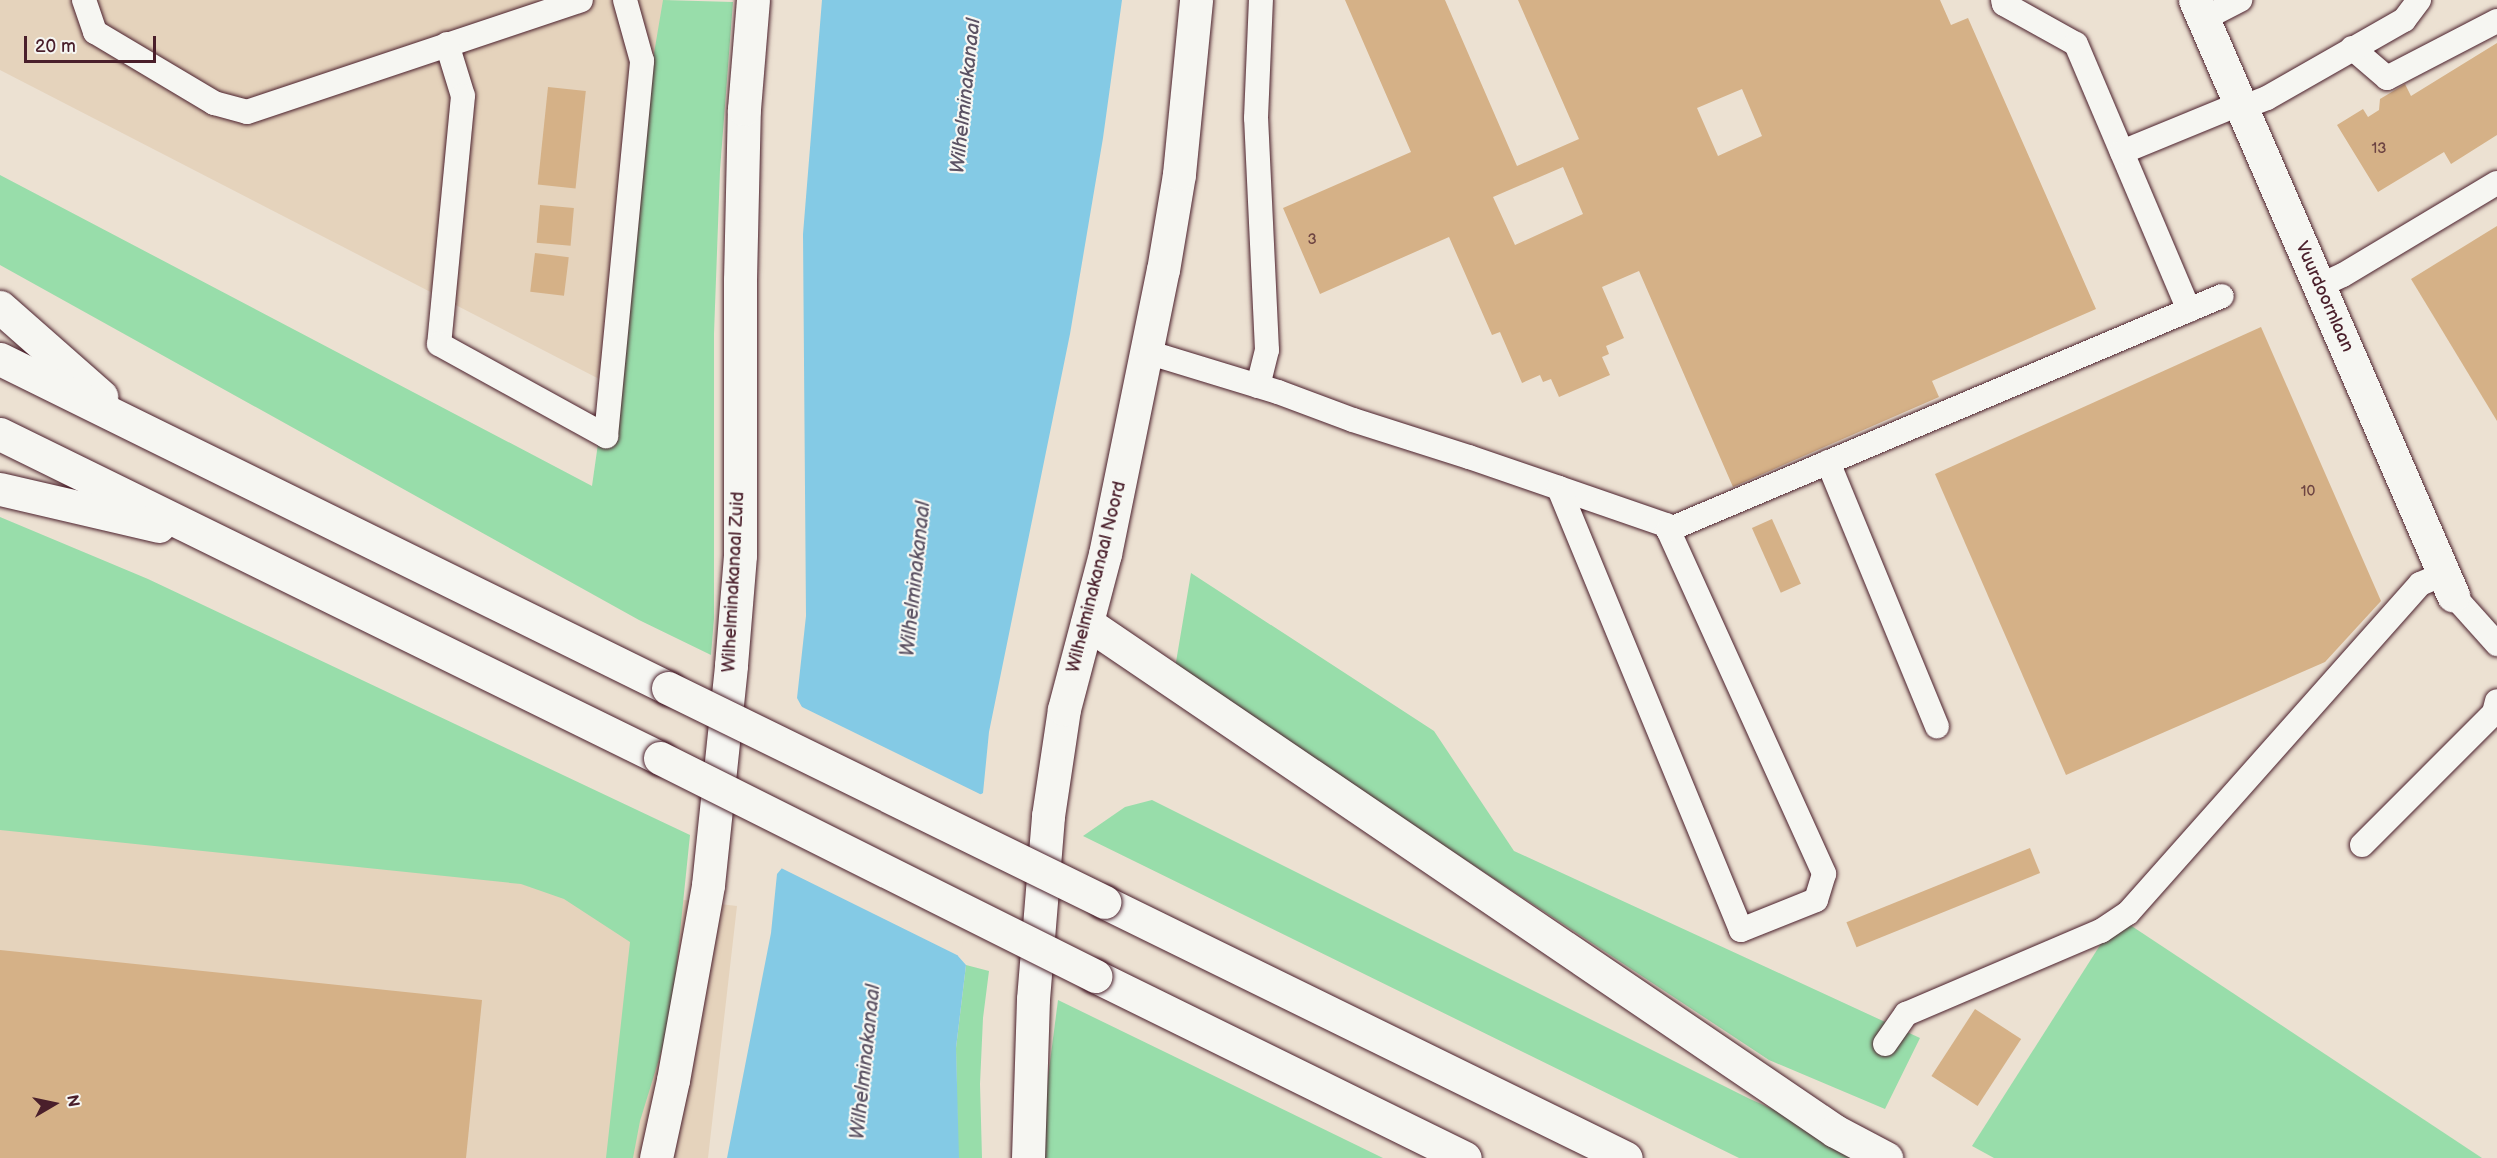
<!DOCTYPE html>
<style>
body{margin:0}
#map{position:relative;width:2497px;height:1158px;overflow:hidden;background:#ece1d2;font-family:"Balsamiq Sans",sans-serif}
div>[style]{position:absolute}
.built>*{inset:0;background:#e5d3bc}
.green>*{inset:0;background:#98ddaa}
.water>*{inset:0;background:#84cae5}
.pier>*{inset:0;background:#ece1d2}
.building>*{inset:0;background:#d5b187;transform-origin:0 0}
.roads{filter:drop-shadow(0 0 2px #4a1f2b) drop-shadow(0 0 2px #4a1f2b)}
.lane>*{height:24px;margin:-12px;padding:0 12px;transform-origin:12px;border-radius:12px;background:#f6f6f2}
.street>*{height:33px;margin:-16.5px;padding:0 16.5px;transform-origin:16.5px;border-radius:16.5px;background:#f6f6f2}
.secondary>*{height:33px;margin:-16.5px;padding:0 16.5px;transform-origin:16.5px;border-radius:16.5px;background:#f6f6f2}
.highway>*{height:33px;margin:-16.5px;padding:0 16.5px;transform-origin:16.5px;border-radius:16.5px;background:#f6f6f2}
.bridges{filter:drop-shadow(0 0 2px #4a1f2b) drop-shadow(0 0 2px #4a1f2b)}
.highway-bridge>*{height:33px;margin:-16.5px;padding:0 16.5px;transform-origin:16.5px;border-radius:16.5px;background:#f6f6f2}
span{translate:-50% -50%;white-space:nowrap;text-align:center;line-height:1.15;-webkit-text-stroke:4.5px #f6f6f2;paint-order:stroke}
.number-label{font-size:15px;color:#6d4442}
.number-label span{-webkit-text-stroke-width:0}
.street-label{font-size:18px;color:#4a1f2b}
.water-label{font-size:20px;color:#5b5263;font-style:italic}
.north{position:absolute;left:24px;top:1074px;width:60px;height:60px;-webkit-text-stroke:4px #f6f6f2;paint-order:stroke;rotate:81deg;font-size:16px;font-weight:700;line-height:24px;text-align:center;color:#4a1f2b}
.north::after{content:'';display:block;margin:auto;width:21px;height:27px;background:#4a1f2b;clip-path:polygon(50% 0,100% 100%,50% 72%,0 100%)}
.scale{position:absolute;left:24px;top:36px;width:132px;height:27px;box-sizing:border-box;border:3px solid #4a1f2b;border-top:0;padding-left:8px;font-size:18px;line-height:21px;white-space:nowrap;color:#4a1f2b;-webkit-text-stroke:4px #f6f6f2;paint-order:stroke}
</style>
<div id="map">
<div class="built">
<i style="clip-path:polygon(0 0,670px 0,638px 399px,0 70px)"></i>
<i style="clip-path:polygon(0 649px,624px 893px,737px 906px,708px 1158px,0 1158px)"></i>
</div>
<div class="green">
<i style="clip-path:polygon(663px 0,733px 2px,720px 170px,714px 334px,714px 618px,711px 655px,639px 620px,0 265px,0 175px,592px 486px,650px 77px)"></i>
<i style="clip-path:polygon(0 517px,148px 579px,690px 835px,671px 1020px,640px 1121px,633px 1158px,606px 1158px,630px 942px,564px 899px,521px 884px,0 830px)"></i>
<i style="clip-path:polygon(1191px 573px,1434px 731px,1514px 851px,1920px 1038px,1885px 1109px,1769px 1060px,1175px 668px)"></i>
<i style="clip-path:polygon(1152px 800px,1750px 1099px,1883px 1158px,1739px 1158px,1083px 836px,1125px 807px)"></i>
<i style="clip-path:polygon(2118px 917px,2482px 1158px,1994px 1158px,1972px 1146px)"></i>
<i style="clip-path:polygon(966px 965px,989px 971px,983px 1018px,980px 1084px,982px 1158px,958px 1158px,956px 1048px)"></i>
<i style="clip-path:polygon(1058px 1000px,1383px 1158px,1040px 1158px,1039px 1147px)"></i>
</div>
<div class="water">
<i style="clip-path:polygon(822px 0,1122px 0,1103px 138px,1070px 334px,989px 732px,983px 793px,978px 796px,958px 956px,966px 965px,956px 1048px,959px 1158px,727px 1158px,771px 933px,777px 874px,782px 868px,803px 709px,797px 698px,806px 616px,803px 234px)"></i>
</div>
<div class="pier">
<i style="clip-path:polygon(798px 705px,984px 796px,981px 797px,961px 955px,965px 959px,779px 867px,800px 709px)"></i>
</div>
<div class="building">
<i style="clip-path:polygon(evenodd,1345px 0,1445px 0,1517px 166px,1579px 139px,1518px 0,1940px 0,1951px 25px,1968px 18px,2096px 309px,1932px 381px,1939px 397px,1733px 487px,1639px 271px,1602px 287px,1624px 338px,1606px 346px,1609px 354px,1602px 357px,1610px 375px,1559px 397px,1551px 379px,1543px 382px,1540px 375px,1522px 383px,1500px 332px,1492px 335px,1449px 237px,1320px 294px,1283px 208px,1411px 152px,1345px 0,1742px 89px,1762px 136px,1718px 156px,1697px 108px,1742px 89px,1345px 0,1563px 167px,1583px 214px,1515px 245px,1493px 197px,1563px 167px)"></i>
<i style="clip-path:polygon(2497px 43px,2497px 135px,2451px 164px,2444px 152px,2378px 192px,2337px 125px,2363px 109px,2368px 117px,2379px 110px,2380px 99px,2405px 84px,2411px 96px)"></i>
<i style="left:548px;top:87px;width:38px;height:98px;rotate:6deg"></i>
<i style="left:540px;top:205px;width:34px;height:38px;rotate:5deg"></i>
<i style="clip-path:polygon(2497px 226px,2497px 421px,2411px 279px)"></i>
<i style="left:535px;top:253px;width:34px;height:39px;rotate:7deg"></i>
<i style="clip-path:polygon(2261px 327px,2381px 601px,2325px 662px,2066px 775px,1935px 474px)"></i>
<i style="left:1772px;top:519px;width:71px;height:22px;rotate:66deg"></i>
<i style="left:2030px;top:848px;width:27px;height:198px;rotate:68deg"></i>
<i style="clip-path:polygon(0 950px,482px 1000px,466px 1158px,0 1158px)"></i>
<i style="left:1975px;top:1009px;width:55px;height:80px;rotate:33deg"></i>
</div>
<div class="roads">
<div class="lane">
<i style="left:84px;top:0;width:34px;rotate:71deg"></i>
<i style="left:95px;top:32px;width:139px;rotate:30.8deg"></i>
<i style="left:214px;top:103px;width:34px;rotate:15deg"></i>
<i style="left:247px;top:112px;width:352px;rotate:-18.5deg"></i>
<i style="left:2003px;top:0;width:4px;rotate:76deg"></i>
<i style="left:2004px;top:4px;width:82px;rotate:29.1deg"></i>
<i style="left:2076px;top:44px;width:289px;rotate:67deg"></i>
<i style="left:2203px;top:19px;width:42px;rotate:-27.2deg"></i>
<i style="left:447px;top:44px;width:54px;rotate:72.9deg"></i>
<i style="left:463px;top:96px;width:249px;rotate:95.5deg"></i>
<i style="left:439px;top:344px;width:191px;rotate:28.9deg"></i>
<i style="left:606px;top:436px;width:377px;rotate:-84.5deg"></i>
<i style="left:642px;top:61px;width:63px;rotate:-105.6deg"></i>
<i style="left:2352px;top:48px;width:46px;rotate:40.6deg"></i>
<i style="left:2387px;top:78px;width:124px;rotate:-27.4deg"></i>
<i style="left:2241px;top:108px;width:28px;rotate:-21deg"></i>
<i style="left:2267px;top:98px;width:158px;rotate:-29.7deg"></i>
<i style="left:2404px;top:20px;width:25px;rotate:-53deg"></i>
<i style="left:2122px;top:152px;width:126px;rotate:-22.3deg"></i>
<i style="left:2319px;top:286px;width:26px;rotate:-25deg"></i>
<i style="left:2343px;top:275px;width:179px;rotate:-30.9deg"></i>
<i style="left:1147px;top:352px;width:137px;rotate:17deg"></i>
<i style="left:1278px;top:392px;width:80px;rotate:20.5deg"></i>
<i style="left:1353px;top:420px;width:122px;rotate:17.7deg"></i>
<i style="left:1469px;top:457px;width:95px;rotate:19deg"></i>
<i style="left:1559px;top:488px;width:113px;rotate:19.1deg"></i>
<i style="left:1666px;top:525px;width:383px;rotate:65.6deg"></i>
<i style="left:1824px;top:874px;width:27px;rotate:107deg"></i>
<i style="left:1816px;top:900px;width:81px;rotate:158.2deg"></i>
<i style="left:1741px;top:930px;width:478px;rotate:-112.4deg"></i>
<i style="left:1258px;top:386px;width:37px;rotate:-76deg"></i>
<i style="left:1267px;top:350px;width:232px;rotate:-92.7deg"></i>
<i style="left:1256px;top:118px;width:118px;rotate:-87.6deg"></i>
<i style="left:1828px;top:462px;width:286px;rotate:67.6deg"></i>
<i style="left:1668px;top:530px;width:601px;rotate:-22.9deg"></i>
<i style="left:2453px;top:595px;width:66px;rotate:48.1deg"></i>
<i style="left:2362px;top:845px;width:187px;rotate:-45deg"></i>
<i style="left:2494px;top:713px;width:12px;rotate:-76deg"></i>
<i style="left:1885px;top:1044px;width:37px;rotate:-55deg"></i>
<i style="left:1906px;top:1014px;width:212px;rotate:-23.1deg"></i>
<i style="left:2101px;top:931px;width:32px;rotate:-34deg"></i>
<i style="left:2128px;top:913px;width:440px;rotate:-48.4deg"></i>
<i style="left:2420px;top:584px;width:26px;rotate:-23deg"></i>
</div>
<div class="street">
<i style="left:2195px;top:0;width:649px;rotate:66.56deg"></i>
<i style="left:656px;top:1158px;width:80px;rotate:-77.7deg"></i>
<i style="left:673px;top:1080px;width:198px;rotate:-79.8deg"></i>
<i style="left:708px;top:885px;width:221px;rotate:-84deg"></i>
<i style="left:731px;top:665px;width:110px;rotate:-85.3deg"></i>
<i style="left:740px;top:555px;width:275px;rotate:-90deg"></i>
<i style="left:740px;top:280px;width:171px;rotate:-88.7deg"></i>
<i style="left:744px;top:109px;width:109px;rotate:-85.3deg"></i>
</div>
<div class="secondary">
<i style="left:1028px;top:1158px;width:159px;rotate:-88.2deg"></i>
<i style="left:1033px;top:999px;width:184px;rotate:-85.3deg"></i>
<i style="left:1048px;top:816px;width:108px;rotate:-81.5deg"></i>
<i style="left:1064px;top:709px;width:160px;rotate:-75.2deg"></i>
<i style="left:1105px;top:554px;width:290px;rotate:-78.5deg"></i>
<i style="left:1163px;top:270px;width:97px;rotate:-80.5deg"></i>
<i style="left:1179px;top:174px;width:175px;rotate:-84.4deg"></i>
</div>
<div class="highway">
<i style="left:0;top:307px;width:135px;rotate:41.4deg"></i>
<i style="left:0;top:359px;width:745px;rotate:26.22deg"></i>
<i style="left:0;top:434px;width:735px;rotate:26.15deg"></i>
<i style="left:0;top:489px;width:163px;rotate:13.1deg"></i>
<i style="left:1087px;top:623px;width:904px;rotate:34.18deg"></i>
<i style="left:1835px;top:1131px;width:58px;rotate:27.9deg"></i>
<i style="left:1104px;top:902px;width:581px;rotate:26.12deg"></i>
<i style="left:1095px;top:976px;width:412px;rotate:26.2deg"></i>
</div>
</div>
<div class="bridges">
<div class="highway-bridge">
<i style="left:668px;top:688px;width:486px;rotate:26.1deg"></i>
<i style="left:660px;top:758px;width:487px;rotate:26.6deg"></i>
</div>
</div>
<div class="number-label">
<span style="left:2379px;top:149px">13</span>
<span style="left:1312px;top:240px">3</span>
<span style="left:2308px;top:492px">10</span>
</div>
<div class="street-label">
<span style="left:2324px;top:297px;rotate:66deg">Vuurdoornlaan</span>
<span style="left:1097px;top:577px;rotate:-76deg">Wilhelminakanaal Noord</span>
<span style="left:734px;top:582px;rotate:-87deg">Wilhelminakanaal Zuid</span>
</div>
<div class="water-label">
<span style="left:966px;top:96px;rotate:-84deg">Wilhelminakanaal</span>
<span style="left:916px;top:579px;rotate:-84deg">Wilhelminakanaal</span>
<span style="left:866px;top:1062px;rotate:-84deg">Wilhelminakanaal</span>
</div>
<div class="north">N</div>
<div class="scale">20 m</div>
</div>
